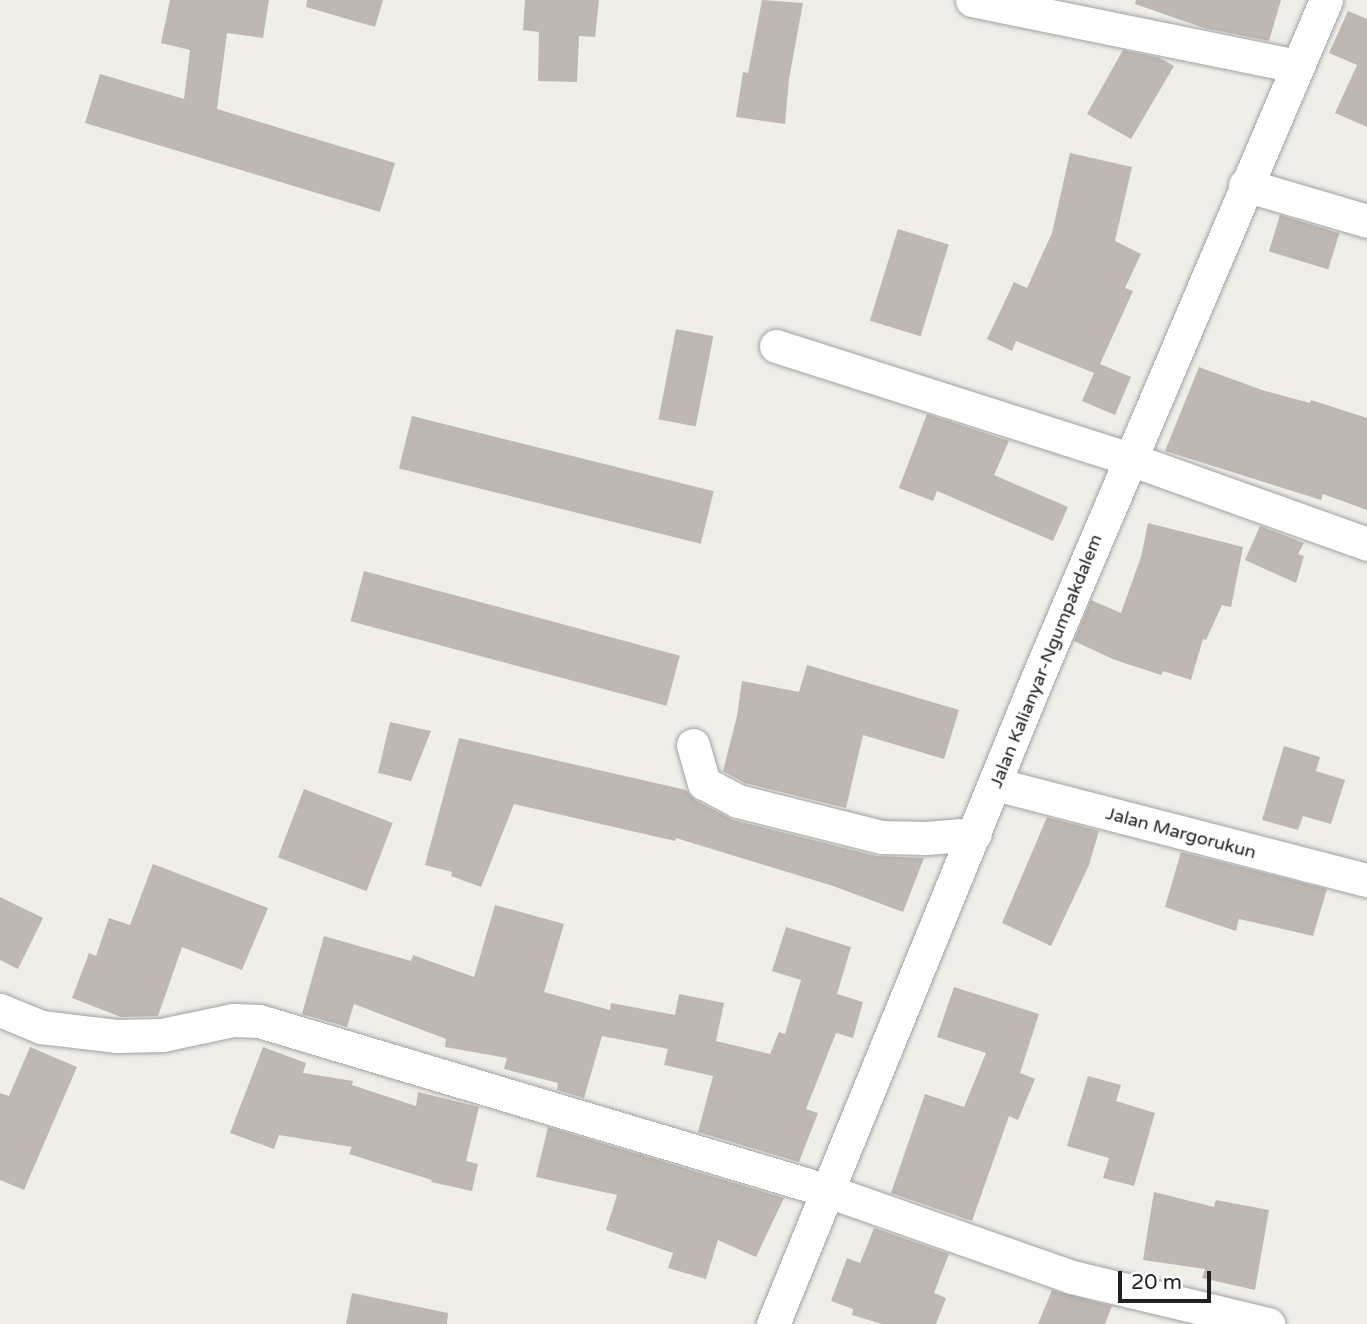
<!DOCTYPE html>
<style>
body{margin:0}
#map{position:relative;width:1367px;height:1324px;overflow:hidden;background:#f0eee9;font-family:"Varela Round",sans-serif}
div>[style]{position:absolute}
.building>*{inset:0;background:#beb7b2;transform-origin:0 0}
.roads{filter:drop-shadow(0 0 2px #a2a2a2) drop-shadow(0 0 2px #a2a2a2)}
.minor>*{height:33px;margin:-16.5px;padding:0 16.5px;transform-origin:16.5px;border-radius:16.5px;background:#fff}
span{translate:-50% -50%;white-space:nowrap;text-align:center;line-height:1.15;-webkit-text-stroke:7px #fff;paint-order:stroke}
.street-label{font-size:18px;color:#212121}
.scale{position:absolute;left:1118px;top:1271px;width:93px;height:32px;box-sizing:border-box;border:4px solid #212121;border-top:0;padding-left:9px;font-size:21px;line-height:24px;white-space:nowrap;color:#212121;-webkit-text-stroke:5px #fff;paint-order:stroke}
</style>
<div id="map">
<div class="building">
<i style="clip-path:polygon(170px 0,269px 0,263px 38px,227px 33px,217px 109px,395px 163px,380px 212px,85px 123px,100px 74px,184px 99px,190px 50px,161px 43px)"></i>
<i style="clip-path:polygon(307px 0,383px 0,375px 27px,306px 7px)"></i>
<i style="clip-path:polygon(525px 0,599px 0,595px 37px,579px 36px,577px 82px,538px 81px,539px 32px,523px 30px)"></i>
<i style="clip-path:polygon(762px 0,803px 3px,789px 79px,785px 124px,736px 117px,743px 72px,748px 73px)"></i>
<i style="clip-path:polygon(1136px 0,1281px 0,1269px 41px,1204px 28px,1135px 4px)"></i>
<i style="clip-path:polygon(1348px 11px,1367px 19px,1367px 127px,1335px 113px,1357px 65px,1329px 53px)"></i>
<i style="clip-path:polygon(1123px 50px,1160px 58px,1174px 66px,1131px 139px,1087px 114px)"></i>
<i style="clip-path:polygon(1070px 153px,1132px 167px,1115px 241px,1141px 254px,1125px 288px,1133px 291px,1100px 364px,1131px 377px,1115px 415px,1082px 401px,1094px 373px,1016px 341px,1012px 351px,987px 339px,1014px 282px,1027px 288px,1052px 233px)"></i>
<i style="left:1280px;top:215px;width:62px;height:38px;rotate:17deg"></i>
<i style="left:898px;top:229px;width:53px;height:96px;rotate:17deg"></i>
<i style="left:676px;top:329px;width:38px;height:92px;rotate:11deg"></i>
<i style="clip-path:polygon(1199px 367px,1262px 390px,1310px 403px,1311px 400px,1367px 418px,1367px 510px,1323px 494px,1321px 500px,1165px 451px)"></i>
<i style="clip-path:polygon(927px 414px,1009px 441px,994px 475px,1068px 507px,1053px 541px,937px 491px,933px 501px,899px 488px)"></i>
<i style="left:412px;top:416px;width:311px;height:54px;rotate:14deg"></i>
<i style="clip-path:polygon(1148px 523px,1243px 547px,1231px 607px,1222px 605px,1206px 640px,1203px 639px,1191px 680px,1163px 671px,1161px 675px,1115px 660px,1074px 641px,1091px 600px,1121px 613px,1141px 557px)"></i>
<i style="clip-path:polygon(1260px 526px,1304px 543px,1298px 554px,1304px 556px,1296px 583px,1245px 560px)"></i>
<i style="left:364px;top:571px;width:327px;height:52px;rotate:15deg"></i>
<i style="clip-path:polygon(807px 665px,959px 710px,944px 759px,863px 735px,846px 808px,745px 783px,723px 771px,737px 716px,742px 681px,799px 692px)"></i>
<i style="clip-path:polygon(390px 722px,431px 731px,411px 781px,378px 773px)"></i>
<i style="clip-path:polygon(459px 738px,686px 790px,695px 800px,733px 820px,876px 856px,924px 858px,903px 912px,833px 886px,676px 838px,675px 841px,514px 804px,481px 887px,451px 876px,452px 872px,425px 865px)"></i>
<i style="clip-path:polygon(1284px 746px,1320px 757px,1316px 771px,1345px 780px,1331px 824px,1303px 816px,1298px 830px,1262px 820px)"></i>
<i style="left:304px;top:789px;width:95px;height:73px;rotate:21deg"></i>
<i style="clip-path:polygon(1047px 817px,1099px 831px,1089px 865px,1051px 946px,1002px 923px)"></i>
<i style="clip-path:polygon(1181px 852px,1327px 889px,1313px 936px,1239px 919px,1236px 931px,1165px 907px)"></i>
<i style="clip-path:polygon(153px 864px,268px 908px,242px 970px,182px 947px,158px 1016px,121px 1017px,72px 998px,89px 953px,96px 956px,109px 918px,130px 925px)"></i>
<i style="clip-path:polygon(0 897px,43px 918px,18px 969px,0 960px)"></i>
<i style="clip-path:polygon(495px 905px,564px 924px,544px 992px,610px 1010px,611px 1003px,675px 1015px,679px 994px,724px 1003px,716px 1041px,770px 1054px,779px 1032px,785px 1034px,801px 980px,772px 971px,786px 927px,851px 947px,837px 994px,863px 1002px,853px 1038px,836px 1033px,806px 1109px,818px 1113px,799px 1162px,698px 1132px,713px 1076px,664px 1065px,668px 1049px,602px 1036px,584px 1098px,557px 1090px,558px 1083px,504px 1069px,507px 1058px,445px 1047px,446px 1039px,354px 1004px,347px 1027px,302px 1014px,324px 936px,411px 961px,413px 955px,474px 977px)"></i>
<i style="clip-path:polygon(954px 987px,1039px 1014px,1020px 1073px,1035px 1079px,1018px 1120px,1009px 1116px,972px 1221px,891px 1193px,925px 1094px,964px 1107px,986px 1053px,937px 1037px)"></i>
<i style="clip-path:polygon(30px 1047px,77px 1067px,24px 1190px,0 1180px,0 1093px,9px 1096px)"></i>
<i style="clip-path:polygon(263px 1047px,306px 1063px,303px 1073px,353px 1081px,352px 1085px,416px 1106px,418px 1092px,479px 1107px,466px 1161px,478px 1164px,472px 1191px,431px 1182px,432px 1180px,349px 1154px,352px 1147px,279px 1135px,274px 1149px,230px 1133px)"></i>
<i style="clip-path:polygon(1088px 1076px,1121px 1085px,1116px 1101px,1155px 1113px,1134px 1186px,1103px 1178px,1109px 1158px,1067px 1146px)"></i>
<i style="clip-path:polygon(548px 1127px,784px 1198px,756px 1257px,718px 1240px,706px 1279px,668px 1268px,673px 1253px,606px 1230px,617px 1195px,536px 1177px)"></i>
<i style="clip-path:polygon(1154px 1192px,1214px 1207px,1216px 1200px,1269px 1210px,1255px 1290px,1202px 1278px,1205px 1269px,1143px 1260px)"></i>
<i style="clip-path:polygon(874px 1228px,949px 1254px,934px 1293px,946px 1298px,936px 1324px,882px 1324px,852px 1315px,853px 1309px,831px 1301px,847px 1258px,860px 1263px)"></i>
<i style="clip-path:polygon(1052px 1290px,1112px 1306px,1105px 1324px,1038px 1324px)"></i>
<i style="clip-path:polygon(352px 1293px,448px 1313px,447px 1324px,346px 1324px)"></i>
</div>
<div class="roads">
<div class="minor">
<i style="left:972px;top:0;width:331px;rotate:11.5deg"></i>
<i style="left:1245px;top:185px;width:127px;rotate:16.4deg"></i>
<i style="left:776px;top:346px;width:372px;rotate:17.7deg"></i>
<i style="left:1130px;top:459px;width:252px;rotate:19.7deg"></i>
<i style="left:693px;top:745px;width:40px;rotate:74deg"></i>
<i style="left:704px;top:783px;width:38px;rotate:28deg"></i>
<i style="left:738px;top:801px;width:147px;rotate:14.1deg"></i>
<i style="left:881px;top:837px;width:45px;rotate:1.3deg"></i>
<i style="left:926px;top:838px;width:49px;rotate:-4.7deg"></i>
<i style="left:995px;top:784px;width:384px;rotate:14.5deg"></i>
<i style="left:0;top:1010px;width:44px;rotate:22.5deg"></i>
<i style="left:41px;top:1027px;width:77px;rotate:6.8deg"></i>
<i style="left:117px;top:1036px;width:45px;rotate:-1.3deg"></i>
<i style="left:162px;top:1035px;width:73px;rotate:-11.9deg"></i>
<i style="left:233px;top:1020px;width:26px;rotate:2deg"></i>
<i style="left:259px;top:1021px;width:591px;rotate:16.62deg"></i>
<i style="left:825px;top:1190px;width:262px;rotate:19.4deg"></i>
<i style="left:1072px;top:1277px;width:202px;rotate:13.5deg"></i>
<i style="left:773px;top:1324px;width:695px;rotate:-67.75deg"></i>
<i style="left:1036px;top:681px;width:740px;rotate:-66.93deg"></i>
</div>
</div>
<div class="street-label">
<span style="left:1046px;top:661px;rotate:-68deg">Jalan Kalianyar-Ngumpakdalem</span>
<span style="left:1181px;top:833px;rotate:15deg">Jalan Margorukun</span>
</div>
<div class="scale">20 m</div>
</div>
